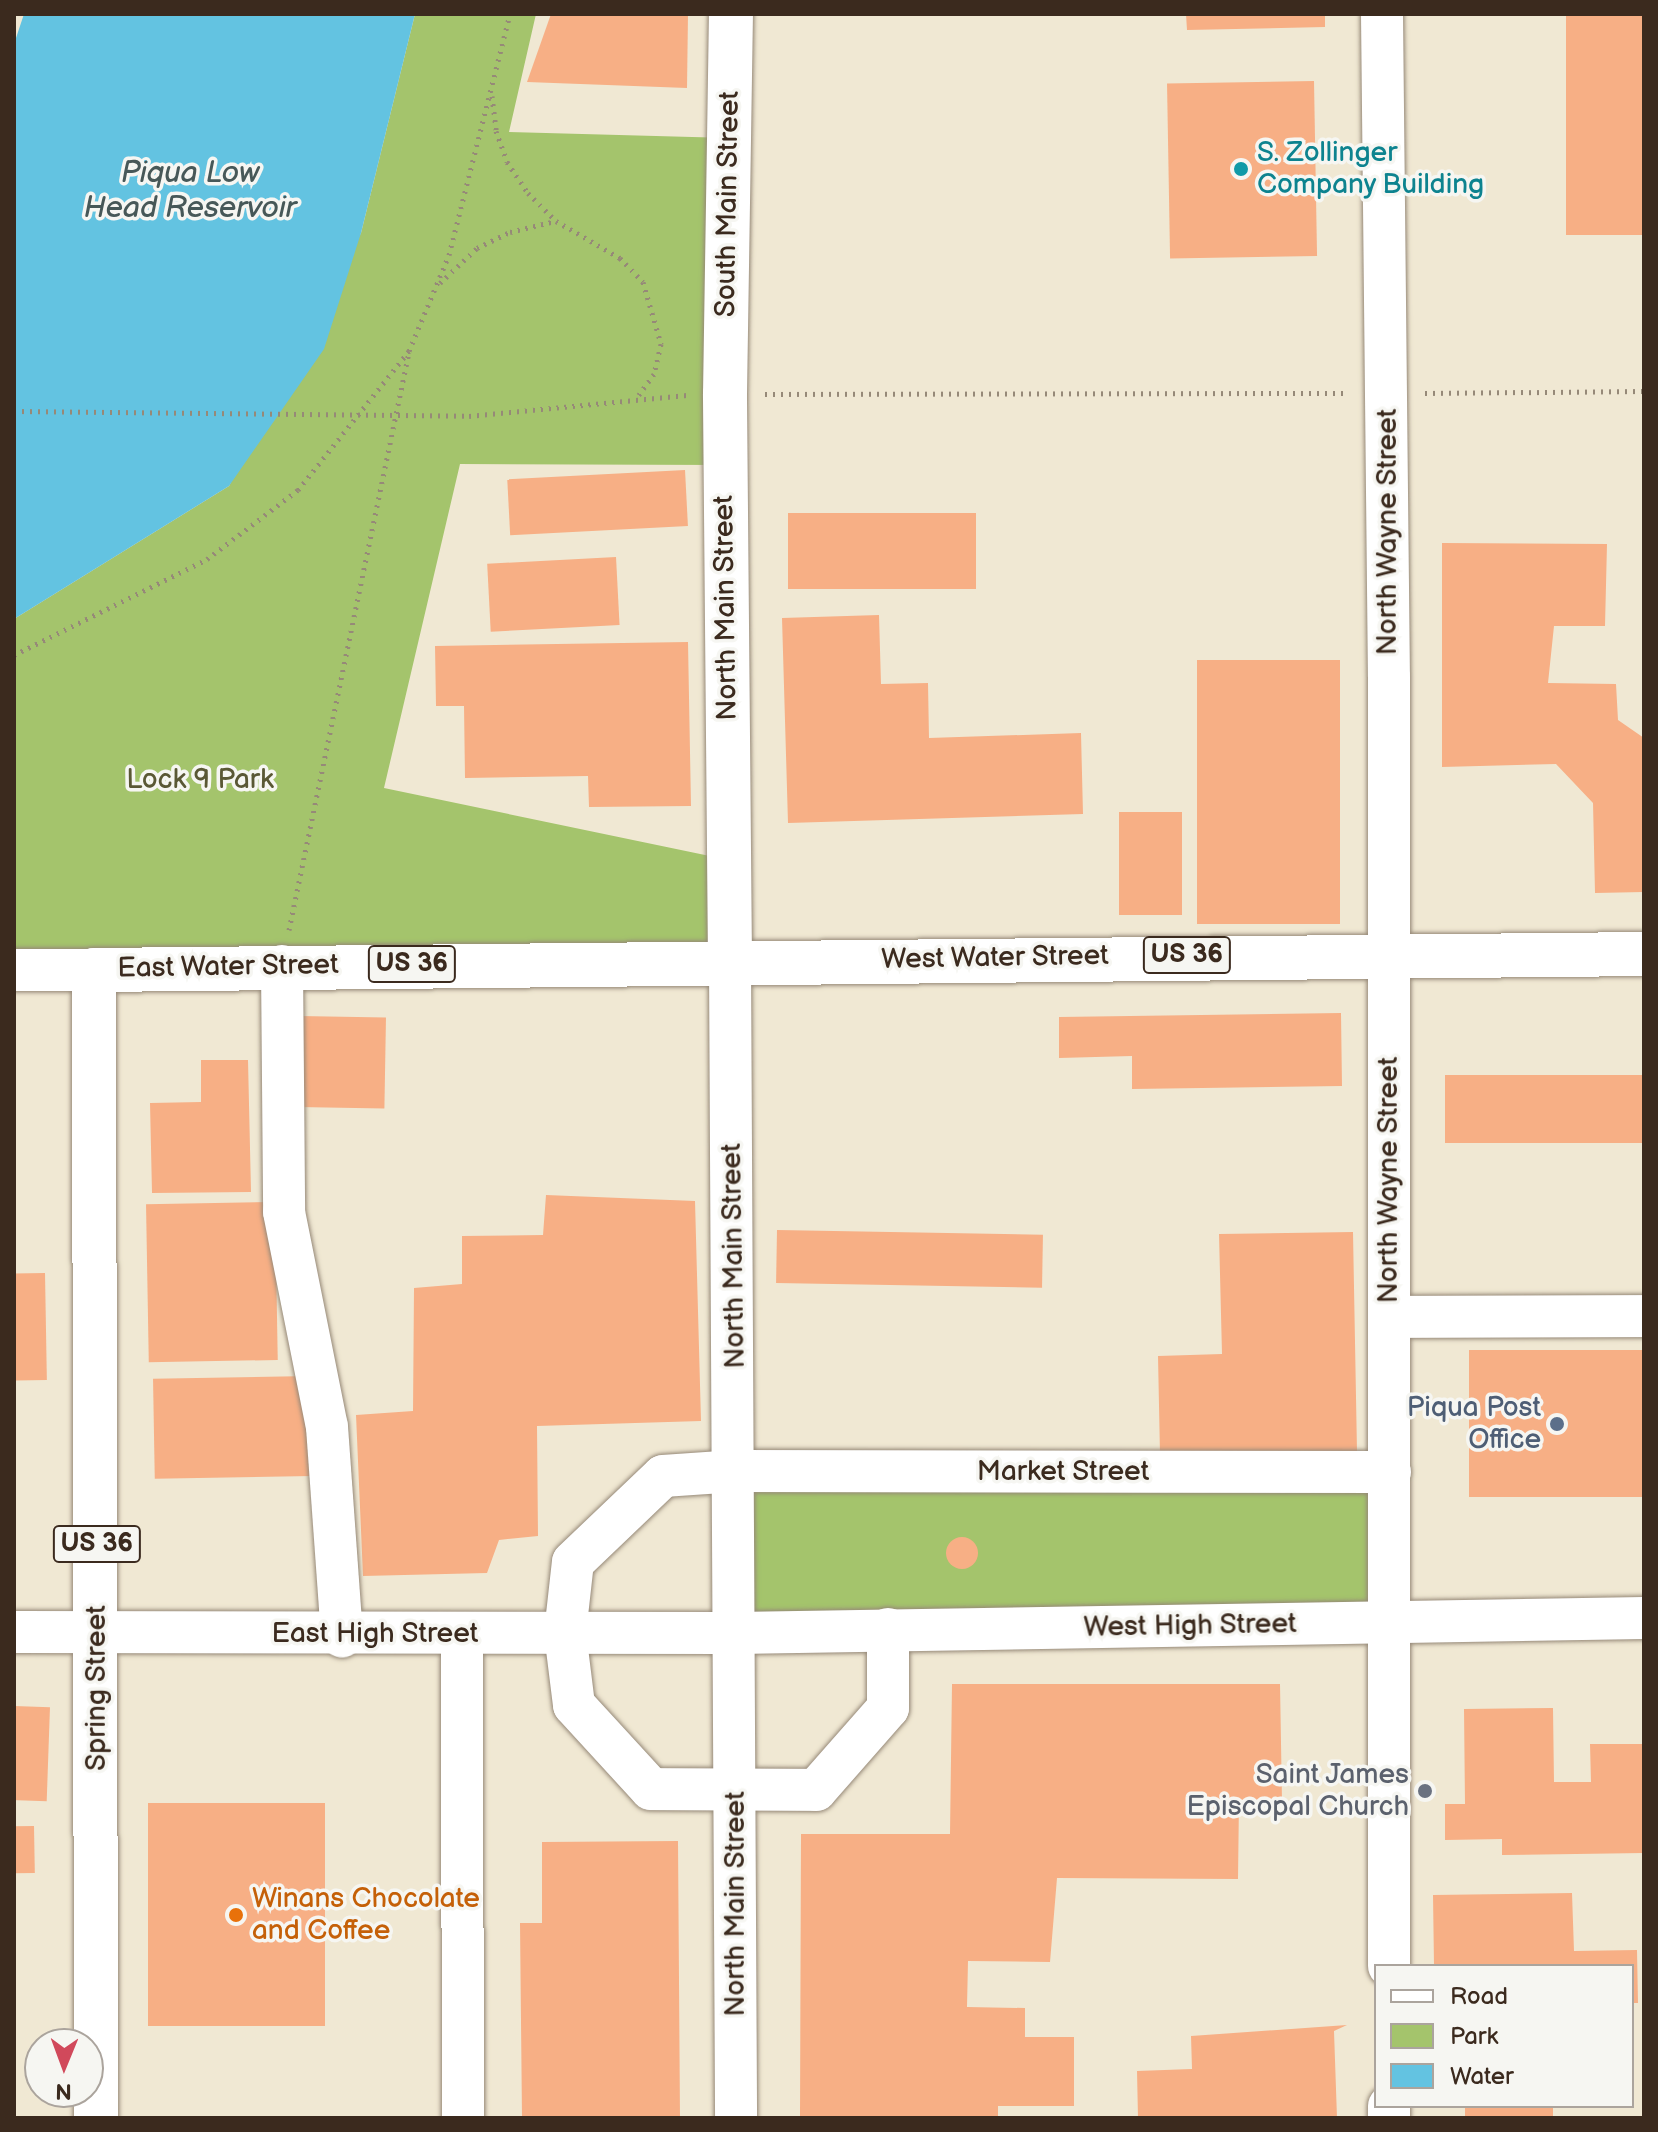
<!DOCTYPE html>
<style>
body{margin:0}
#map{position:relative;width:1658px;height:2132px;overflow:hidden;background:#f0e8d3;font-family:"Balsamiq Sans",sans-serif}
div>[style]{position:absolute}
.green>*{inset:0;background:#a4c46c;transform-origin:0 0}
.water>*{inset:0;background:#63c3e1}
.building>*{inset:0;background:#f7af85;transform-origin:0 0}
.round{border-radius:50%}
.path>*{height:5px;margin-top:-2.5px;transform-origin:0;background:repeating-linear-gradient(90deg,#968978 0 2px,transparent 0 8px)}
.roads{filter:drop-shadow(0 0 2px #968978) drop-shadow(0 0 2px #968978)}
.minor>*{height:42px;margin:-21px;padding:0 21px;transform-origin:21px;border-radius:21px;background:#fff}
.major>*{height:44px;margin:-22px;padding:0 22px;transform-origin:22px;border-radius:22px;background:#fff}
.path-bridge>*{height:5px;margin-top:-2.5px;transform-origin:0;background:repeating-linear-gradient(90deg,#968978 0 2px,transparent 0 8px)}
.dots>*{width:22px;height:22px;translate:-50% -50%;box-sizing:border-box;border:4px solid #f6f6f2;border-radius:50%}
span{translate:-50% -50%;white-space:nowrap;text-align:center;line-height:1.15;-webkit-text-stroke:7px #f6f6f2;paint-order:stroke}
.shield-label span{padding:2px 6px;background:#f6f6f2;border:2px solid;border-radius:6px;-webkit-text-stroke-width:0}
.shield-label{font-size:26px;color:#3b2a1e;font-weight:700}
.culture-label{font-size:28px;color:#0d838f}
.left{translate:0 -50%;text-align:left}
.street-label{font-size:28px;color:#3b2a1e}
.park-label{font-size:28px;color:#5a5835}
.service-label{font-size:28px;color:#4e5e75}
.right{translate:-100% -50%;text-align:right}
.worship-label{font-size:28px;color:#5b616d}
.food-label{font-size:28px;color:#c56008}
.water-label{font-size:30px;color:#475858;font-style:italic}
.frame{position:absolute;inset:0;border:16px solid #3b2a1e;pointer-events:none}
.legend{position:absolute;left:1374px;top:1964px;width:260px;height:144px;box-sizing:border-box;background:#f6f6f2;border:2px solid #aba49d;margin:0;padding:10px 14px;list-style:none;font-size:24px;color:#3b2a1e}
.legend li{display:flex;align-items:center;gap:16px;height:40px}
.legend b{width:40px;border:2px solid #aba49d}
.north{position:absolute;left:24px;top:2028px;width:80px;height:80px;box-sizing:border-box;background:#f6f6f2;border:2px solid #aba49d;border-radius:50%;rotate:181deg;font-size:22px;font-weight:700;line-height:32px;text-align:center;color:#3b2a1e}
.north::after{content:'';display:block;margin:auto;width:28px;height:36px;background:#d1495b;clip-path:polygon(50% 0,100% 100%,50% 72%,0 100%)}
</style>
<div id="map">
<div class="green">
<i style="clip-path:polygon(415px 14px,536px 14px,509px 132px,729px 138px,725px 465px,460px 464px,384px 788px,729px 860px,730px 961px,14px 970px,14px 619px,229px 486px,361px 233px)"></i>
<i style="left:736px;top:1471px;width:654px;height:162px"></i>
</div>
<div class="water">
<i style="clip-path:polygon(24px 14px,415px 14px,361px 233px,324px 349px,229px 486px,14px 619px,14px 44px)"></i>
</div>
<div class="building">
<i style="clip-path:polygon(551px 14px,688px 14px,687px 88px,527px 82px)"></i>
<i style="clip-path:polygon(1186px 14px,1325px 14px,1325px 27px,1187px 30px)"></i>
<i style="left:1566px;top:14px;width:78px;height:221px"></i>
<i style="left:1314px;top:81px;width:175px;height:147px;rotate:89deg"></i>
<i style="left:685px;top:470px;width:56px;height:178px;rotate:87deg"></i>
<i style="left:976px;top:513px;width:76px;height:188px;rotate:90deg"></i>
<i style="clip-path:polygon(1442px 543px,1607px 544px,1605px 626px,1554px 626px,1548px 683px,1616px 684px,1618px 720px,1644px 738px,1644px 892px,1595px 893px,1593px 803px,1556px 764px,1442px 767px)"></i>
<i style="left:616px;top:557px;width:68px;height:129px;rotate:87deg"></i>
<i style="clip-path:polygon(879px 615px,881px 684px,928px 683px,929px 738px,1081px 733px,1083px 814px,788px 823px,782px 618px)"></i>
<i style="clip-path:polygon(688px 642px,691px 806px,589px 807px,588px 776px,465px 778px,464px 706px,436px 706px,435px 646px)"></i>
<i style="left:1197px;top:660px;width:143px;height:264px"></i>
<i style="left:1119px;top:812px;width:63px;height:103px"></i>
<i style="clip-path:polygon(1341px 1013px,1342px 1086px,1132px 1089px,1132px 1056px,1059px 1058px,1059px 1017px)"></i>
<i style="left:299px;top:1016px;width:87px;height:91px;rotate:1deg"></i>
<i style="clip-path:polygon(201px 1060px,248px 1060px,251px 1192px,152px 1193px,150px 1103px,201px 1102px)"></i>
<i style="left:1445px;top:1075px;width:199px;height:68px"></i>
<i style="clip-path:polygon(546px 1195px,695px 1201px,701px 1421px,537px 1426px,538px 1536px,499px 1540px,487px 1573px,363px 1576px,356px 1415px,413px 1411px,414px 1288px,462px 1284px,462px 1236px,543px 1235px)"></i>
<i style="left:275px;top:1202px;width:158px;height:129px;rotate:89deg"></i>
<i style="left:777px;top:1230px;width:266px;height:53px;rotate:1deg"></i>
<i style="clip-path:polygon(1353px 1232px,1357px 1451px,1160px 1455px,1158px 1356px,1222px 1354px,1219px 1234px)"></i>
<i style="left:45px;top:1273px;width:107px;height:31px;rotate:89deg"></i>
<i style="left:1469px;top:1350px;width:175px;height:147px"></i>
<i style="left:310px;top:1376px;width:100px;height:157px;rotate:89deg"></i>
<i class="round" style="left:946px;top:1537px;width:32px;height:32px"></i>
<i style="clip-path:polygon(952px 1684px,1280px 1684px,1282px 1801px,1239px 1800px,1238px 1879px,1057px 1878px,1050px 1962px,968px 1961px,967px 2007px,1025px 2008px,1025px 2037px,1074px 2037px,1074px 2106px,998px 2106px,998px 2118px,800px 2118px,801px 1834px,950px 1834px)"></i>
<i style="left:14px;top:1706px;width:36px;height:94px;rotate:2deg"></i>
<i style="clip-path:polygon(1553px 1708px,1554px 1782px,1591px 1782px,1590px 1744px,1644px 1744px,1644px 1853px,1502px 1855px,1502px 1839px,1445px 1840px,1445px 1804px,1465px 1804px,1464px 1709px)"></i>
<i style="left:148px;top:1803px;width:177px;height:223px"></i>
<i style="left:34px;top:1826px;width:47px;height:20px;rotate:89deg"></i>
<i style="clip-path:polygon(678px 1841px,680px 2118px,522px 2118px,520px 1923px,542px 1923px,542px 1842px)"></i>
<i style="clip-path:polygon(1572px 1893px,1574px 1951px,1637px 1950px,1638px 2003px,1632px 2003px,1632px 1966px,1434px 1966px,1433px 1895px)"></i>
<i style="clip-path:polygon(1347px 2025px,1334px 2031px,1337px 2118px,1138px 2118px,1137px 2071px,1192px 2069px,1191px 2036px)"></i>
<i style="left:1465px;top:2106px;width:88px;height:12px"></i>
</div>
<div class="path">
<i style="left:492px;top:96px;width:35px;rotate:83deg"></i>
<i style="left:496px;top:131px;width:33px;rotate:70deg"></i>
<i style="left:507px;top:162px;width:37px;rotate:56deg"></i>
<i style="left:528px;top:193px;width:40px;rotate:45deg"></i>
<i style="left:556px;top:221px;width:74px;rotate:30deg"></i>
<i style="left:620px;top:258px;width:33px;rotate:46deg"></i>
<i style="left:643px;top:282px;width:65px;rotate:73.8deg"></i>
<i style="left:661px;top:344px;width:31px;rotate:103deg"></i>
<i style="left:654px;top:374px;width:26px;rotate:126deg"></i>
<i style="left:440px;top:283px;width:51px;rotate:-43.4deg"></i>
<i style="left:477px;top:248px;width:37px;rotate:-26deg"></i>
<i style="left:510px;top:232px;width:46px;rotate:-13.7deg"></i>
<i style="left:1425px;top:393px;width:219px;rotate:-0.5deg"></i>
<i style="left:765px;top:394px;width:582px;rotate:-0.1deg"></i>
<i style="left:469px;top:416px;width:219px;rotate:-5.5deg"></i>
<i style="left:14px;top:655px;width:216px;rotate:-26.4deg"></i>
<i style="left:207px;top:559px;width:114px;rotate:-37.2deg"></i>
<i style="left:298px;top:490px;width:178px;rotate:-51.4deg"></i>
<i style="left:409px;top:351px;width:104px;rotate:-67.4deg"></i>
<i style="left:449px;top:255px;width:249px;rotate:-75.8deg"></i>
<i style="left:289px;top:930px;width:590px;rotate:-78.27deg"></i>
</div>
<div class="roads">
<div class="minor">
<i style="left:1382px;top:14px;width:663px;rotate:89.4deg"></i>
<i style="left:1389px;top:677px;width:1289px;rotate:90deg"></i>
<i style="left:730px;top:961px;width:1157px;rotate:89.7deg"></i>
<i style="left:282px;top:966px;width:246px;rotate:89.5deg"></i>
<i style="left:284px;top:1212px;width:219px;rotate:78.7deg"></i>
<i style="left:327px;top:1427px;width:210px;rotate:85.9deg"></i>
<i style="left:14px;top:970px;width:80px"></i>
<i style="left:1390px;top:1317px;width:254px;rotate:-0.2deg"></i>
<i style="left:888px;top:1629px;width:79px;rotate:90deg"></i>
<i style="left:888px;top:1708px;width:109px;rotate:131.3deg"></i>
<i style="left:816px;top:1790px;width:165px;rotate:-179.7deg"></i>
<i style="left:651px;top:1789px;width:114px;rotate:-132.5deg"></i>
<i style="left:574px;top:1705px;width:73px;rotate:-97.1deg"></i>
<i style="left:565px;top:1633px;width:71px;rotate:-83.6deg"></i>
<i style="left:573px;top:1562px;width:124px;rotate:-43.7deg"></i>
<i style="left:663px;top:1476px;width:73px;rotate:-3.9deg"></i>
<i style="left:736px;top:1471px;width:654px;rotate:0.09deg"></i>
<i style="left:14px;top:1632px;width:722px;rotate:0.08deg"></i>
<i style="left:736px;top:1633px;width:908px;rotate:-0.95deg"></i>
<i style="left:462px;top:1634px;width:484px;rotate:89.9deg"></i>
<i style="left:1389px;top:2106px;width:12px;rotate:90deg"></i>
</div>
<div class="major">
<i style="left:730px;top:961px;width:567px;rotate:-90.51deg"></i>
<i style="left:725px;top:394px;width:380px;rotate:-89.1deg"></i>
<i style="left:96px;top:2118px;width:1148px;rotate:-90.1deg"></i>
<i style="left:94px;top:970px;width:1550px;rotate:-0.59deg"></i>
</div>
</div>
<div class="path-bridge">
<i style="left:14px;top:411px;width:455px;rotate:0.6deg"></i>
</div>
<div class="dots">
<i style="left:1241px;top:169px;background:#0f9aa8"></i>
<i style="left:1557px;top:1424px;background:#5c6f8a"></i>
<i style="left:1425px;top:1791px;background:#6b7280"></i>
<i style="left:236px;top:1915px;background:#e8710a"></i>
</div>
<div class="shield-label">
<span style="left:1187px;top:955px">US 36</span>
<span style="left:412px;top:964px">US 36</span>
<span style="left:97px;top:1544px">US 36</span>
</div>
<div class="culture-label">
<span class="left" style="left:1257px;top:169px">S. Zollinger<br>Company Building</span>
</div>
<div class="street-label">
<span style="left:728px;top:204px;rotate:-89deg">South Main Street</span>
<span style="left:1388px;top:532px;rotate:-90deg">North Wayne Street</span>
<span style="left:726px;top:608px;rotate:-91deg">North Main Street</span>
<span style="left:995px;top:958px;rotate:-1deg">West Water Street</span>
<span style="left:228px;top:967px;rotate:-1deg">East Water Street</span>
<span style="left:1389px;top:1180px;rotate:-90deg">North Wayne Street</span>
<span style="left:734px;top:1256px;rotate:-91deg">North Main Street</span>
<span style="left:1063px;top:1472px">Market Street</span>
<span style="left:1190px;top:1626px;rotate:-1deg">West High Street</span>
<span style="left:375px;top:1634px">East High Street</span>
<span style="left:97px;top:1688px;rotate:-90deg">Spring Street</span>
<span style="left:736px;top:1904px;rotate:-90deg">North Main Street</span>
</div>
<div class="park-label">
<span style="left:200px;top:780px">Lock 9 Park</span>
</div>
<div class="service-label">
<span class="right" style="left:1541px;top:1424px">Piqua Post<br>Office</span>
</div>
<div class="worship-label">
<span class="right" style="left:1409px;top:1791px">Saint James<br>Episcopal Church</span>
</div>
<div class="food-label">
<span class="left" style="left:252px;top:1915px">Winans Chocolate<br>and Coffee</span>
</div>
<div class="water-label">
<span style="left:190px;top:190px">Piqua Low<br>Head Reservoir</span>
</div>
<div class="frame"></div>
<ul class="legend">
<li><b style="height:10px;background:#fff"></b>Road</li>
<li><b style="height:22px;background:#a4c46c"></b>Park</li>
<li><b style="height:22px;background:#63c3e1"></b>Water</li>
</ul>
<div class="north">N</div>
</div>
